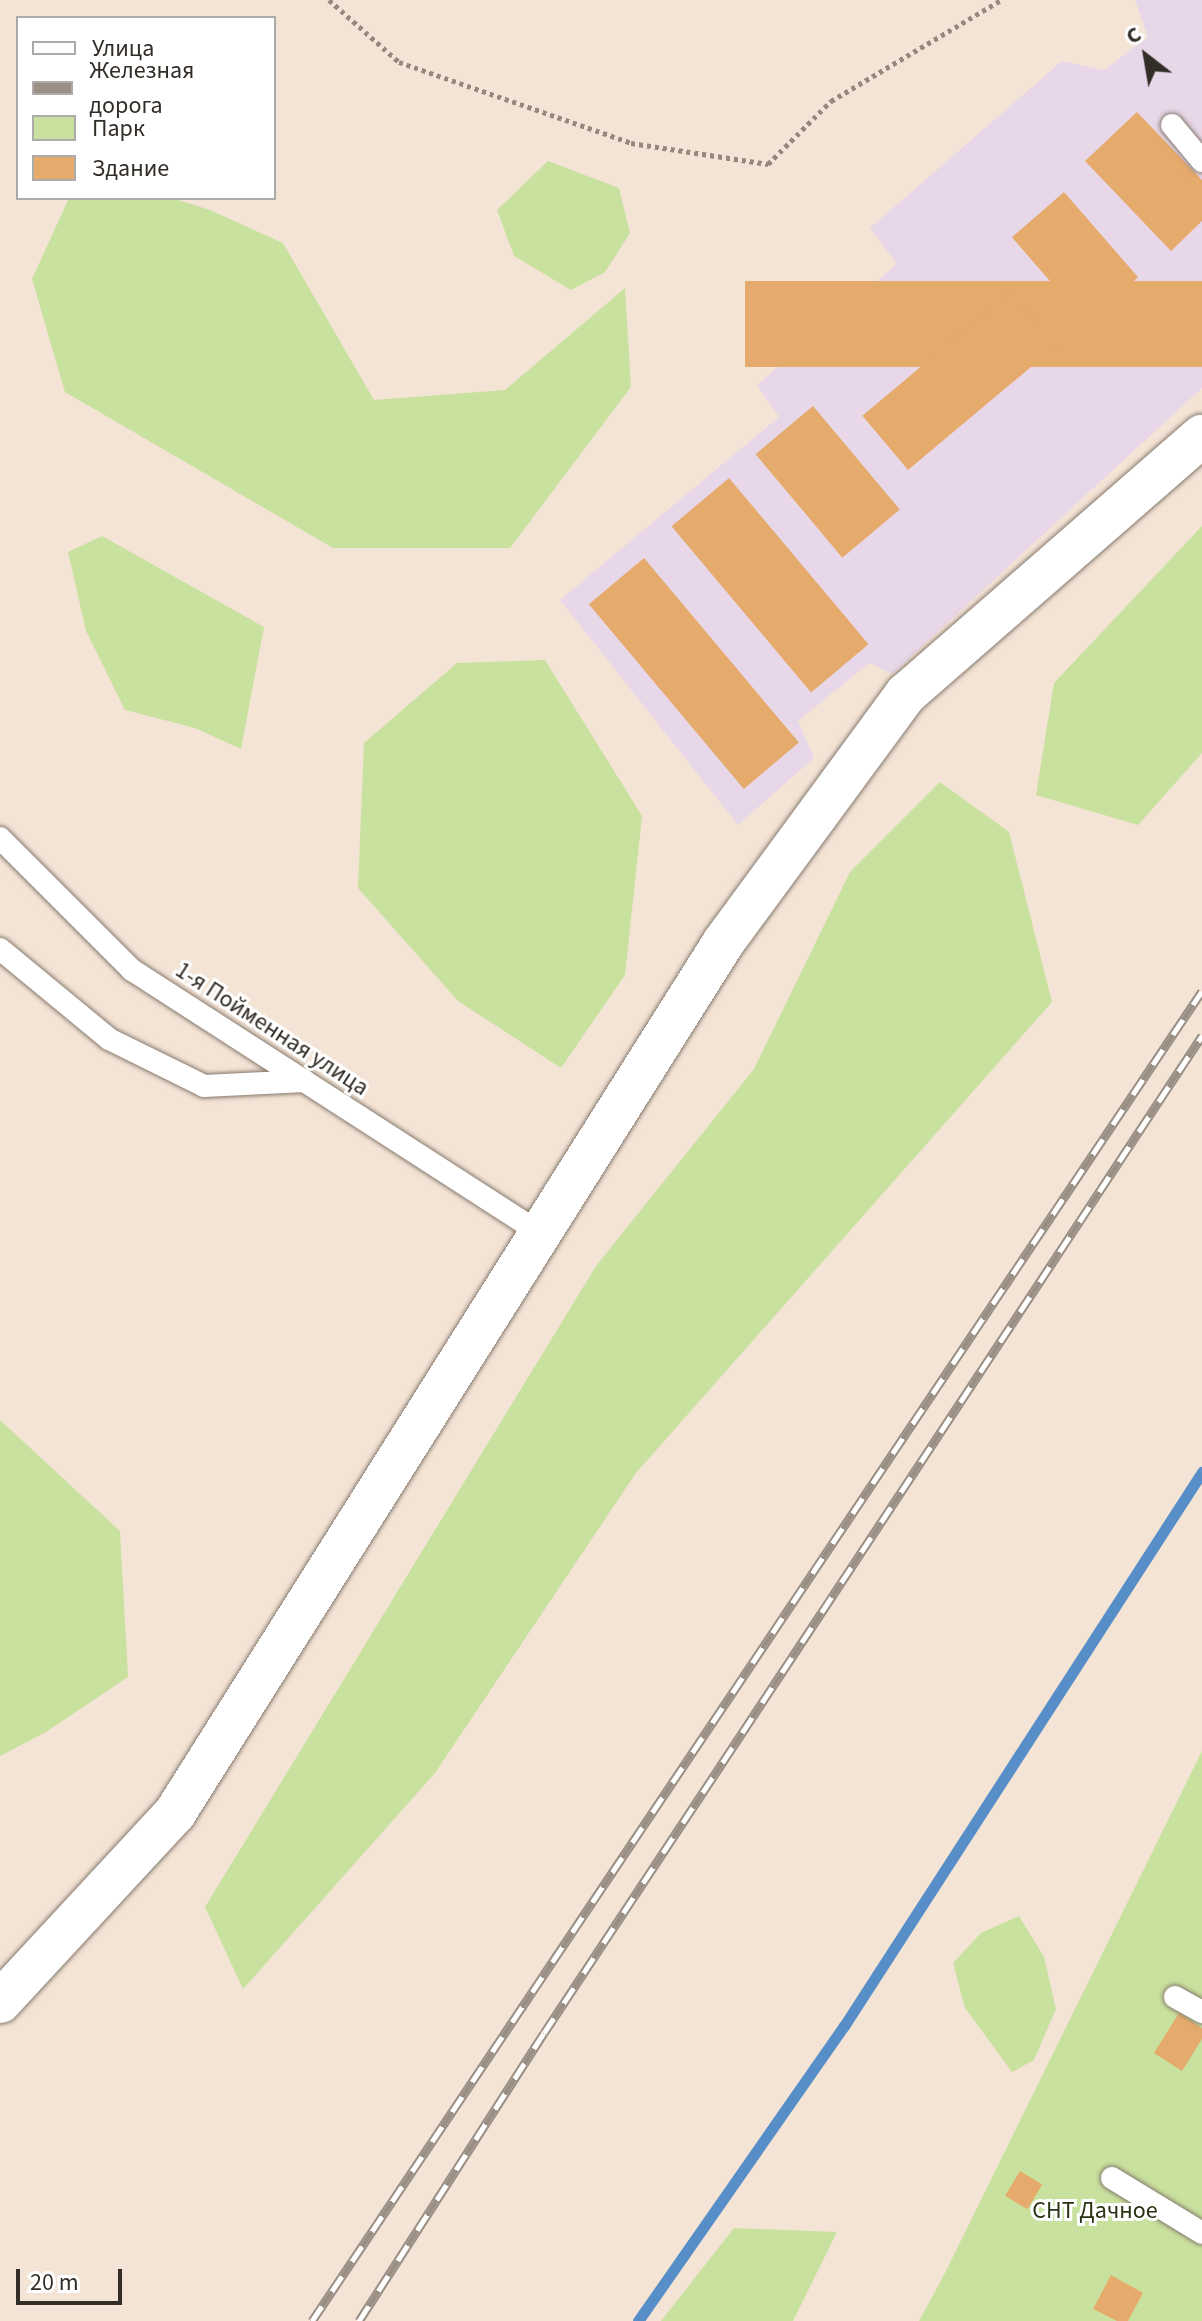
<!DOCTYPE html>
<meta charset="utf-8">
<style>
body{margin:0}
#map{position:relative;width:1202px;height:2321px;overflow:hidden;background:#f3e4d6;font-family:"Source Sans 3",sans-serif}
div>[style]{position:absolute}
.industrial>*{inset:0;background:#e8d7e8}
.green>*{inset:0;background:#c9e19e}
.stream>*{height:11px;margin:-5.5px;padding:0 5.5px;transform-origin:5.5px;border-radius:5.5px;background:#578ec8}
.building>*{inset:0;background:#e5ab6c;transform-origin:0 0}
.path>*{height:5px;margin-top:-2.5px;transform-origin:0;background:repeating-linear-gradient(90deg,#93897f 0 4px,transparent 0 8px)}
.roads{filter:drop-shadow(0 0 2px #877a6e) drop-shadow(0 0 2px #877a6e)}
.lane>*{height:22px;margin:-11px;padding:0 11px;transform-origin:11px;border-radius:11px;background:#fff}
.street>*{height:42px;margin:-21px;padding:0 21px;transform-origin:21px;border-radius:21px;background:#fff}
.rail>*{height:9px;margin-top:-4.5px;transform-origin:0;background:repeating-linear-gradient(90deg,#fff 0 18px,#998f85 0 36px);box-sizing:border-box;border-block:2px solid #998f85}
span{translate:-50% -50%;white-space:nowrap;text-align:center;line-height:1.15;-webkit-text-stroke:6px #fff;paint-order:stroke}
.street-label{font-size:24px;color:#322d27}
.park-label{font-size:24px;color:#2a3414}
.legend{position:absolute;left:16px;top:16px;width:260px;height:184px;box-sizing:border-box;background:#fff;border:2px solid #adaba9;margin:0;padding:10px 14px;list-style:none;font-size:24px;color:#322d27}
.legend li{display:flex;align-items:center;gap:16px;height:40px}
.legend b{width:40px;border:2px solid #adaba9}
.north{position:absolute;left:1106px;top:16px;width:80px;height:80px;-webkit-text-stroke:6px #fff;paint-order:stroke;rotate:329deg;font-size:22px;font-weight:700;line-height:32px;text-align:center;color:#322d27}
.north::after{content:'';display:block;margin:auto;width:28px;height:36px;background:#322d27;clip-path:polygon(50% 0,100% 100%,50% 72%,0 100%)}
.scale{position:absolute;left:16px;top:2269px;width:106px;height:36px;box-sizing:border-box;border:4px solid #322d27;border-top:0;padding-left:10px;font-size:24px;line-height:28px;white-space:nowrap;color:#322d27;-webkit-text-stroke:6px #fff;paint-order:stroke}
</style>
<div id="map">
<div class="industrial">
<i style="clip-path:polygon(1135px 0,1202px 0,1202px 388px,892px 674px,869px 663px,798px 721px,814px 758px,738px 825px,560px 600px,779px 417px,757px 385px,897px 264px,870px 228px,1062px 61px,1104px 70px,1148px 37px)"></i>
</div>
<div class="green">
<i style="clip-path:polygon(548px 161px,619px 188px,630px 233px,605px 272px,571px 290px,514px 256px,497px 210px)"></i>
<i style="clip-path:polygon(69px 198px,172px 198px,210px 210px,283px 243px,374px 400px,505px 390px,625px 288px,631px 387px,510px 548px,333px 548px,65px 392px,32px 279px)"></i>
<i style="clip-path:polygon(1202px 526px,1202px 753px,1138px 825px,1036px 795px,1054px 683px)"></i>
<i style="clip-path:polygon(102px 536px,264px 627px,241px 749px,195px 728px,125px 710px,86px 631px,68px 552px)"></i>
<i style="clip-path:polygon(545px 660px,642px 816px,625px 975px,561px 1068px,458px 1001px,358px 888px,364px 743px,457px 663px)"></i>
<i style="clip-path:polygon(940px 782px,1009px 832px,1052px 1002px,636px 1473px,435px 1773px,243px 1989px,205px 1907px,596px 1266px,754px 1069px,850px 872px)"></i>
<i style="clip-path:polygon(0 1420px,120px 1531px,128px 1677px,46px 1732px,0 1756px)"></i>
<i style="clip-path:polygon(1202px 1751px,1202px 2321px,919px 2321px,944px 2275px)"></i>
<i style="clip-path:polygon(1019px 1916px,1044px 1957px,1056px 2009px,1034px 2060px,1012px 2072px,965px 2008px,953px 1963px,981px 1933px)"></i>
<i style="clip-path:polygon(734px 2228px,837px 2232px,793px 2321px,661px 2321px)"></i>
</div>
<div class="stream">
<i style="left:638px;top:2321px;width:360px;rotate:-55.1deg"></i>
<i style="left:844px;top:2026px;width:660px;rotate:-57.13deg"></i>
</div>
<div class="building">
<i style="clip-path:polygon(1137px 112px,1202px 180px,1202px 221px,1171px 251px,1085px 161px)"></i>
<i style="left:1064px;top:192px;width:113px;height:69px;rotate:49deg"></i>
<i style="left:1202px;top:281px;width:86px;height:457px;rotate:90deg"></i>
<i style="left:1011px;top:291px;width:71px;height:194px;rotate:50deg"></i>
<i style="left:813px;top:406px;width:135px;height:75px;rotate:50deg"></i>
<i style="left:729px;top:478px;width:217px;height:75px;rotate:50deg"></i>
<i style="left:644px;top:558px;width:241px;height:72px;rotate:50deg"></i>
<i style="clip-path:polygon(1179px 2013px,1202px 2028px,1202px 2039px,1182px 2071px,1154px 2053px)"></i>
<i style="left:1020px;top:2171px;width:26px;height:29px;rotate:31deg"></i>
<i style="clip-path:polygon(1111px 2275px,1143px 2293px,1128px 2321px,1117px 2321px,1093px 2309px)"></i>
</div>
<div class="path">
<i style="left:329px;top:0;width:94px;rotate:41.5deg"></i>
<i style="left:399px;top:62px;width:246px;rotate:19.2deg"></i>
<i style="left:631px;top:143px;width:139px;rotate:8.7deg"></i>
<i style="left:768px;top:164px;width:89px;rotate:-45deg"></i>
<i style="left:831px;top:101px;width:198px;rotate:-30.7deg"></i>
</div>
<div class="roads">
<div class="lane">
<i style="left:1172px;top:125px;width:47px;rotate:50.2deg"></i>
<i style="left:0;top:838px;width:187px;rotate:45deg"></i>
<i style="left:132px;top:970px;width:485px;rotate:32.8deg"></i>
<i style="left:0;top:949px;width:141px;rotate:39.5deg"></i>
<i style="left:109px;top:1039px;width:106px;rotate:26.3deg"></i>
<i style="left:204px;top:1086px;width:101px;rotate:-2.8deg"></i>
<i style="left:1175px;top:1997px;width:31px;rotate:29deg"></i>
<i style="left:1112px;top:2178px;width:105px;rotate:31.4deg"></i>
</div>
<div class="street">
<i style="left:0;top:2002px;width:258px;rotate:-47.2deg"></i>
<i style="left:175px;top:1813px;width:1028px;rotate:-57.79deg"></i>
<i style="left:723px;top:943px;width:309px;rotate:-53.7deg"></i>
<i style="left:906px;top:694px;width:393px;rotate:-41.1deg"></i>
</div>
</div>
<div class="rail">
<i style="left:312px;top:2321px;width:1600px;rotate:-56.21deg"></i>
<i style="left:359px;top:2321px;width:342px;rotate:-57.3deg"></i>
<i style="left:544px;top:2033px;width:1195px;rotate:-56.58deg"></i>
</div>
<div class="street-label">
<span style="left:272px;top:1029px;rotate:33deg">1-я Пойменная улица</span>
</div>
<div class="park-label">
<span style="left:1095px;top:2211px">СНТ Дачное</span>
</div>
<ul class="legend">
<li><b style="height:10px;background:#fff"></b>Улица</li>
<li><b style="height:10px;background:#998f85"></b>Железная дорога</li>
<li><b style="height:22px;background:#c9e19e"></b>Парк</li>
<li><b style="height:22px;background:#e5ab6c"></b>Здание</li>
</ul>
<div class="north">С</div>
<div class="scale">20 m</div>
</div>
